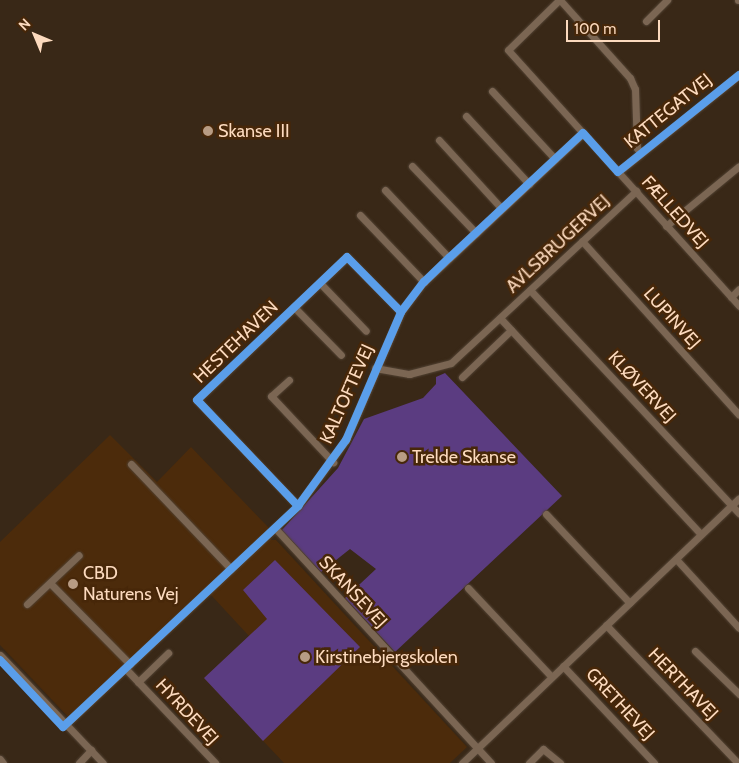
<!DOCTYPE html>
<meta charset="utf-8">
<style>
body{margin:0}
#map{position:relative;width:739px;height:763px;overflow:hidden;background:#392817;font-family:Cabin,sans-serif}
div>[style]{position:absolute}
.built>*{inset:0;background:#4c2b0b}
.green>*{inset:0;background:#5b3c81}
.roads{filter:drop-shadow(0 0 1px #524334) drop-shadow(0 0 1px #524334)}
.minor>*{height:7px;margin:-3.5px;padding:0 3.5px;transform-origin:3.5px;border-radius:3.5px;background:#7b6653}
.cycleway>*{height:8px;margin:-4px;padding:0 4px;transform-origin:4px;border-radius:4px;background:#5a9eea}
.dots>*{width:14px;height:14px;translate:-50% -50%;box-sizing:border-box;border:2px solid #472709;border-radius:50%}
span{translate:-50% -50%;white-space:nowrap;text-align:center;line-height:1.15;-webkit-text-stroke:5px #472709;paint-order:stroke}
.street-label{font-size:18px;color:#fcdabe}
.poi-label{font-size:18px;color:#fcdabe}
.left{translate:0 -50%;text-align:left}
.north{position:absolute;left:10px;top:10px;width:50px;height:50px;-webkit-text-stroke:4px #472709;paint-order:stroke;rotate:315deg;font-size:14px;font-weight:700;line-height:20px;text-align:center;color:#fcdabe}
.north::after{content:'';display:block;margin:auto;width:18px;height:22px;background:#fcdabe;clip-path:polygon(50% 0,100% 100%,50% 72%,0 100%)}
.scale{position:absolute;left:566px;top:20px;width:94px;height:22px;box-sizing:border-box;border:2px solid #fcdabe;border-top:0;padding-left:6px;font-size:15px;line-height:18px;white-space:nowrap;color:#fcdabe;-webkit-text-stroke:4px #472709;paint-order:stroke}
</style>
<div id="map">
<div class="built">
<i style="clip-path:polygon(110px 435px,157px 482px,191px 447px,268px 527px,271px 540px,276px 540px,467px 747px,450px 763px,284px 763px,204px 678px,249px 636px,211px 595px,74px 723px,0 645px,0 542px)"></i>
</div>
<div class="green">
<i style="clip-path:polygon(445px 373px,562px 496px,395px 652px,345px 598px,376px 569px,350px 549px,321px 572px,282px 530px,338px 468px,364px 419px,423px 398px,436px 384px,436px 377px)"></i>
<i style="clip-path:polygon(275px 560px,360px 647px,263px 741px,204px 678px,267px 619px,243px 590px)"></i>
</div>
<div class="roads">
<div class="minor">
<i style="left:559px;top:0;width:71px;rotate:135.6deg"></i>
<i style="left:508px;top:50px;width:345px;rotate:47.9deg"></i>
<i style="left:560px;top:0;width:105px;rotate:48.1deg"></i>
<i style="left:630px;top:78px;width:12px;rotate:66deg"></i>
<i style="left:635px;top:89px;width:59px;rotate:88.1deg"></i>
<i style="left:637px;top:148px;width:6px;rotate:51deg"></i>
<i style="left:738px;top:0;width:1px"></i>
<i style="left:646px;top:21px;width:30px;rotate:-45deg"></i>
<i style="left:492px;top:91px;width:93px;rotate:47.2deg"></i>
<i style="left:466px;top:116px;width:93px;rotate:47.2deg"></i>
<i style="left:439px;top:140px;width:93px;rotate:47.6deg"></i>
<i style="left:412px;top:166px;width:93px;rotate:46.3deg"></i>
<i style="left:618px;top:172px;width:155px;rotate:-38.7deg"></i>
<i style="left:385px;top:190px;width:93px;rotate:46.7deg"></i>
<i style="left:360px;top:215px;width:93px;rotate:46.3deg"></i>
<i style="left:666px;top:226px;width:94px;rotate:-39.4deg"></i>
<i style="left:582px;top:241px;width:234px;rotate:47.9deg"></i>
<i style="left:320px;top:283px;width:66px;rotate:46.2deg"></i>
<i style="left:530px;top:290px;width:306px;rotate:46.9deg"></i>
<i style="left:731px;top:297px;width:11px;rotate:-45deg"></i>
<i style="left:294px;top:307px;width:67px;rotate:45.6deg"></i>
<i style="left:500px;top:318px;width:295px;rotate:47.1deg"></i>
<i style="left:375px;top:368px;width:35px;rotate:10deg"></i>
<i style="left:409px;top:374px;width:43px;rotate:-14.7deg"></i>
<i style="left:451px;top:363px;width:253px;rotate:-42.9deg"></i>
<i style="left:462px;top:377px;width:68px;rotate:-43.8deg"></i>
<i style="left:289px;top:380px;width:24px;rotate:138deg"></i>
<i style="left:271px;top:396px;width:91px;rotate:46.8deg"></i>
<i style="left:131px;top:464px;width:145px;rotate:46.4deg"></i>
<i style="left:298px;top:506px;width:146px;rotate:-133.6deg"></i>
<i style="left:197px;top:400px;width:207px;rotate:-43.6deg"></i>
<i style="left:347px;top:257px;width:77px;rotate:45.5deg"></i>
<i style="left:546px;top:514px;width:122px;rotate:46.7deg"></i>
<i style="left:275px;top:528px;width:319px;rotate:47.4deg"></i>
<i style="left:676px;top:559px;width:93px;rotate:47.6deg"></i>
<i style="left:50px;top:583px;width:114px;rotate:45.4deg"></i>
<i style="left:468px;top:588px;width:122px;rotate:46.7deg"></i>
<i style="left:27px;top:604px;width:71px;rotate:-43.3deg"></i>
<i style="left:606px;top:625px;width:191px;rotate:46.3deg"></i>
<i style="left:695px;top:651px;width:62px;rotate:44.3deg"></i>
<i style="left:0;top:655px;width:149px;rotate:46.4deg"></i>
<i style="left:563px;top:666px;width:133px;rotate:46.8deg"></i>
<i style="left:125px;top:668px;width:131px;rotate:46.5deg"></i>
<i style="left:138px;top:682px;width:42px;rotate:-44deg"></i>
<i style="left:66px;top:724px;width:318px;rotate:-43.2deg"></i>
<i style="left:298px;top:506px;width:82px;rotate:-54deg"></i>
<i style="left:346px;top:440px;width:139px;rotate:-66.7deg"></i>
<i style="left:401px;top:312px;width:38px;rotate:-53deg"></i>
<i style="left:424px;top:282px;width:218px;rotate:-43.1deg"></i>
<i style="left:0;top:759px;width:5px;rotate:53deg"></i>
<i style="left:79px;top:763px;width:18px;rotate:-47deg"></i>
<i style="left:462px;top:763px;width:383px;rotate:-43.7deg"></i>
<i style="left:529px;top:763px;width:20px;rotate:-45deg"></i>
<i style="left:543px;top:749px;width:22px;rotate:39deg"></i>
</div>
</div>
<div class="cycleway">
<i style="left:298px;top:506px;width:146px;rotate:-133.6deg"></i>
<i style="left:197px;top:400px;width:207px;rotate:-43.6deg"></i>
<i style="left:347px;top:257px;width:77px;rotate:45.5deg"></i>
<i style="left:0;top:660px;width:92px;rotate:46.8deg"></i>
<i style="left:63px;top:727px;width:323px;rotate:-43.2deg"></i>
<i style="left:298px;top:506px;width:82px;rotate:-54deg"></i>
<i style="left:346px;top:440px;width:139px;rotate:-66.7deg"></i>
<i style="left:401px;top:312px;width:38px;rotate:-53deg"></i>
<i style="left:424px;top:282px;width:35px;rotate:-44deg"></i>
<i style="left:449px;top:258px;width:183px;rotate:-43deg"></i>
<i style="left:583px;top:133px;width:52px;rotate:48.1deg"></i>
<i style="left:618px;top:172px;width:155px;rotate:-38.7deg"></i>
</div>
<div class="dots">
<i style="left:208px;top:131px;background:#b89c84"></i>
<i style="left:402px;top:457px;background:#b89c84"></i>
<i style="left:73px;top:584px;background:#b89c84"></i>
<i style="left:305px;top:657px;background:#b89c84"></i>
</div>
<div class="street-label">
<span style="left:668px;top:111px;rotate:-39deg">KATTEGATVEJ</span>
<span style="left:675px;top:212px;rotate:48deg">FÆLLEDVEJ</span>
<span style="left:558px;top:244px;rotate:-43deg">AVLSBRUGERVEJ</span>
<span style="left:672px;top:318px;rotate:48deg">LUPINVEJ</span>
<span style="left:236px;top:342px;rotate:-44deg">HESTEHAVEN</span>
<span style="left:642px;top:387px;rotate:47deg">KLØVERVEJ</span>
<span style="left:347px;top:394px;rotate:-66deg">KALTOFTEVEJ</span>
<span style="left:353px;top:592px;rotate:47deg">SKANSEVEJ</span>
<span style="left:683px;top:684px;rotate:46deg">HERTHAVEJ</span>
<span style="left:620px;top:704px;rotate:47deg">GRETHEVEJ</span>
<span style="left:187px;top:712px;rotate:47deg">HYRDEVEJ</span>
</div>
<div class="poi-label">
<span class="left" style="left:218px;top:131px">Skanse III</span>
<span class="left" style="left:412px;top:457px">Trelde Skanse</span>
<span class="left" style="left:83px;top:584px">CBD<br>Naturens Vej</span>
<span class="left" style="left:315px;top:657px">Kirstinebjergskolen</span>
</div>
<div class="north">N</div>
<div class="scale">100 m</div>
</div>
